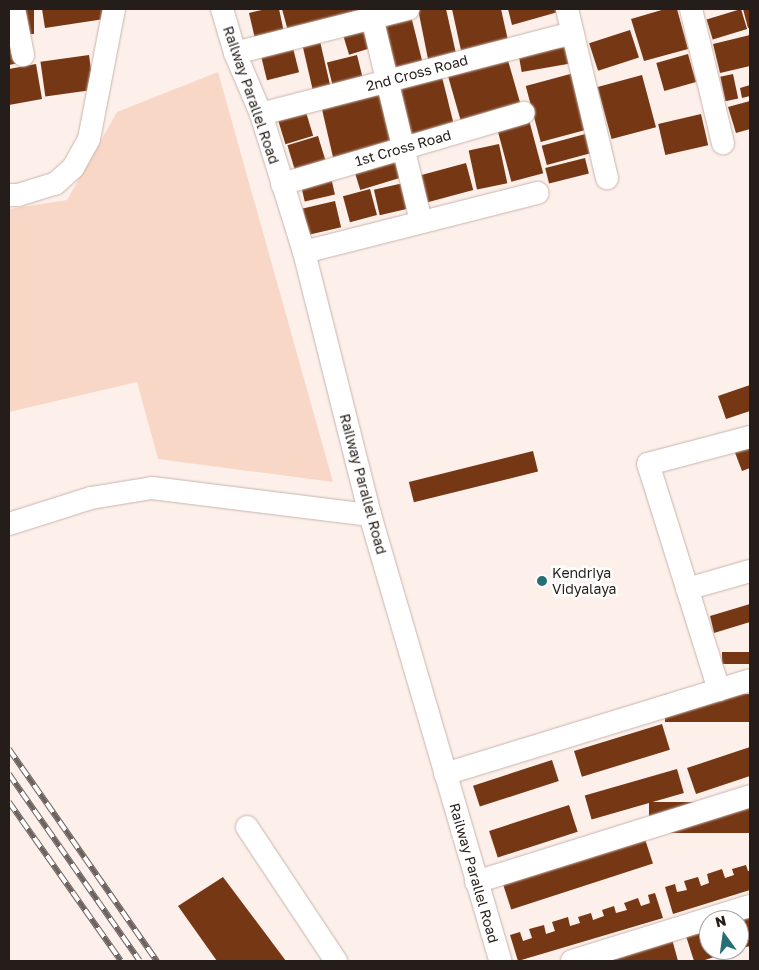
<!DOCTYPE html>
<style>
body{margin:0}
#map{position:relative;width:759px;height:970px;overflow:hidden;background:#fdf0eb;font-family:"Golos Text",sans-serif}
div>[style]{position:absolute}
.green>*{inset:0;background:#f9d7c7}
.building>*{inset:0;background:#763715;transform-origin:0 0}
.roads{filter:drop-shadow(0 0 1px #c8b4ab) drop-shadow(0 0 1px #c8b4ab)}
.minor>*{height:22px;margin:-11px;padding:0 11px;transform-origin:11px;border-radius:11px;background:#fff}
.rail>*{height:5.5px;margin-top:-2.75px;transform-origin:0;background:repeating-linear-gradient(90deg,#fff 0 11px,#6c625e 0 22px);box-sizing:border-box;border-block:1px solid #6c625e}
.dots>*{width:14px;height:14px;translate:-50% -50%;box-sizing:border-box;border:2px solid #fff;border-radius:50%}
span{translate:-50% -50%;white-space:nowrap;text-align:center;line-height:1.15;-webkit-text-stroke:5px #fff;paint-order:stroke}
.street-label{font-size:14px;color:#251d1a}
.poi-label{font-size:14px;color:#251d1a}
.left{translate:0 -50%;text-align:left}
.frame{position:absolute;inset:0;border:10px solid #251d1a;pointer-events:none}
.north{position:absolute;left:699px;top:910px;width:50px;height:50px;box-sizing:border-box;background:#fff;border:1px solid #a8a5a3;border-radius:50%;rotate:346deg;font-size:14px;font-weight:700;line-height:20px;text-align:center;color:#251d1a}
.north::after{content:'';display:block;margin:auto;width:18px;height:22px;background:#257075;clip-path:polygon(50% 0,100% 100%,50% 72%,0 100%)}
</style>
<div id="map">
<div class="green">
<i style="clip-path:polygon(218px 72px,333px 482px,158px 459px,137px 382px,9px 412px,9px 209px,67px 200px,117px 112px)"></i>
</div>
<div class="building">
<i style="left:19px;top:9px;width:15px;height:25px"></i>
<i style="clip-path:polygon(42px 9px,109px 9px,111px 18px,45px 28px)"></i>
<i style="clip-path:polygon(266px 9px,279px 9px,285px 37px,256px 43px,249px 13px)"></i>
<i style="clip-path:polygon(282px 9px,359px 9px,360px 13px,288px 31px)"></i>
<i style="clip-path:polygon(418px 9px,446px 9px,457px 58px,429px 64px)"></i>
<i style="clip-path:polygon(452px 9px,501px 9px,509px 45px,462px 55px)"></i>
<i style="clip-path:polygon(508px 9px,557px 9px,558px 12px,512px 25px)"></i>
<i style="clip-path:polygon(665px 9px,677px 9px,688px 49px,644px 61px,631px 19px)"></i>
<i style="left:741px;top:9px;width:21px;height:36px;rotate:73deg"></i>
<i style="clip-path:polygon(743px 9px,750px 9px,750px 28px,748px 28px)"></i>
<i style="clip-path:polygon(9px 12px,19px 63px,9px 65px)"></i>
<i style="left:411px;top:16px;width:54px;height:30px;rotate:76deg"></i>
<i style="left:367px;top:21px;width:27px;height:27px;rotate:73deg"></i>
<i style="left:630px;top:30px;width:29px;height:43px;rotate:72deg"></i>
<i style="clip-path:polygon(750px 35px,750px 66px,720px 73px,713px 44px)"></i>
<i style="left:319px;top:37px;width:59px;height:18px;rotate:77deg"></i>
<i style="left:566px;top:47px;width:17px;height:48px;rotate:80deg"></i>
<i style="left:293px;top:48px;width:25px;height:33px;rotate:76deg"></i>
<i style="left:688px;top:54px;width:29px;height:33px;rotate:74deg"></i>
<i style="left:89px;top:55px;width:35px;height:49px;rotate:82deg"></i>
<i style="left:357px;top:55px;width:29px;height:31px;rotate:76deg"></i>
<i style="left:507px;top:57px;width:51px;height:62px;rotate:74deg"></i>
<i style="clip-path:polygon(36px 64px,42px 99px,9px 105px,9px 69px)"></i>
<i style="left:574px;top:73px;width:58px;height:50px;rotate:75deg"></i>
<i style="left:733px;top:74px;width:25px;height:13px;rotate:78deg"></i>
<i style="left:642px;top:75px;width:54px;height:46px;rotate:75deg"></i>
<i style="left:442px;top:77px;width:53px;height:49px;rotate:76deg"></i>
<i style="clip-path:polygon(750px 85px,750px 96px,742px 98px,740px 88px)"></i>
<i style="left:388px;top:93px;width:53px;height:68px;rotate:77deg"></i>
<i style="clip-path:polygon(750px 101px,750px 129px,736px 133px,728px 107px)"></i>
<i style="left:305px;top:109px;width:28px;height:29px;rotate:73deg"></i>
<i style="left:701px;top:114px;width:32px;height:44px;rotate:77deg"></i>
<i style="left:529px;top:120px;width:55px;height:33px;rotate:75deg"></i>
<i style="left:589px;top:133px;width:20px;height:49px;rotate:75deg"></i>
<i style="left:318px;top:136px;width:28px;height:32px;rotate:73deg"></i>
<i style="left:499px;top:144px;width:40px;height:31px;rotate:78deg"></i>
<i style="left:400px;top:156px;width:21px;height:48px;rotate:73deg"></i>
<i style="left:585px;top:158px;width:16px;height:41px;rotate:76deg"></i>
<i style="left:466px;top:163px;width:28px;height:48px;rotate:75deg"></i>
<i style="left:330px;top:173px;width:22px;height:31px;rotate:77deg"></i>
<i style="left:408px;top:182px;width:26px;height:35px;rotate:77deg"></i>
<i style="left:370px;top:189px;width:27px;height:28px;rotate:75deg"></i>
<i style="left:335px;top:201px;width:27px;height:33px;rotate:77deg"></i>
<i style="clip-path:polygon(750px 385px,750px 411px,726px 419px,718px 396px)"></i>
<i style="clip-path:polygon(750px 444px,750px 468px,742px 471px,734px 450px)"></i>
<i style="left:533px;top:451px;width:21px;height:128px;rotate:76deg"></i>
<i style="clip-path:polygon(750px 604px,750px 622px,714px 633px,710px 616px)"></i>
<i style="left:750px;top:652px;width:12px;height:28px;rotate:90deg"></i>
<i style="left:750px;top:694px;width:28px;height:85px;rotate:90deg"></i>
<i style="left:662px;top:724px;width:27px;height:92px;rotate:73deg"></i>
<i style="clip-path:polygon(750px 747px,750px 776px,696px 794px,687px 768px)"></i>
<i style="left:552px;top:760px;width:22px;height:83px;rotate:72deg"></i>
<i style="left:677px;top:769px;width:25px;height:96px;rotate:74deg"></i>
<i style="left:750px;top:802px;width:31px;height:101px;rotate:90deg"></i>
<i style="left:569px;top:805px;width:28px;height:84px;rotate:72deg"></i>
<i style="left:644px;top:836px;width:29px;height:149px;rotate:72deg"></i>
<i style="clip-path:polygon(746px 865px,748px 871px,750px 871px,750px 890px,673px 914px,665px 887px,675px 884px,677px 892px,687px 890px,684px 881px,698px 877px,701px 886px,709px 883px,707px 874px,722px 869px,725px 878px,734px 875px,732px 869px)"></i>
<i style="clip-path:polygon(223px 877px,286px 961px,217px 961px,178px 906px)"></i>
<i style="clip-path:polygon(655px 893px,663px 918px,518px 961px,510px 935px,520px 932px,523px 941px,532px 938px,529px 929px,544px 925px,546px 934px,555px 931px,552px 922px,568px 917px,570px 926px,580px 923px,578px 917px,591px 913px,593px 920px,604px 916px,602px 910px,614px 906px,616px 913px,627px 910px,624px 903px,638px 898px,641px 906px,650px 903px,648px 895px)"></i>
<i style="clip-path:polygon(750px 912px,750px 946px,739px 949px,739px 920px)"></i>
<i style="clip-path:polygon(709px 925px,709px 950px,735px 950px,702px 961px,694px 961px,685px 933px)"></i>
<i style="clip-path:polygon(672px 939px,678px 961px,598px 961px)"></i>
</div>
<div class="roads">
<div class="minor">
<i style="left:14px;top:9px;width:47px;rotate:78.9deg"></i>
<i style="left:222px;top:9px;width:46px;rotate:73.5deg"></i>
<i style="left:235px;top:53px;width:66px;rotate:66.9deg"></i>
<i style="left:261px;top:114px;width:145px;rotate:72.7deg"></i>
<i style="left:304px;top:252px;width:271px;rotate:75.9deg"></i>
<i style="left:370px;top:515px;width:465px;rotate:73.7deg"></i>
<i style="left:370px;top:9px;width:219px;rotate:76.5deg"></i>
<i style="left:567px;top:9px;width:174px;rotate:76.7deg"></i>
<i style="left:691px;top:9px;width:138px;rotate:76.6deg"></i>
<i style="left:235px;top:53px;width:179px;rotate:-14.3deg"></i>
<i style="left:261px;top:114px;width:322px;rotate:-14.6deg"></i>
<i style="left:282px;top:184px;width:252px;rotate:-16.4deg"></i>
<i style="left:9px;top:195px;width:9px"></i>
<i style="left:18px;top:195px;width:39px;rotate:-17deg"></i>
<i style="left:55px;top:184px;width:24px;rotate:-42deg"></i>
<i style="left:73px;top:168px;width:33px;rotate:-61deg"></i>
<i style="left:89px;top:139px;width:132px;rotate:-79.1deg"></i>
<i style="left:304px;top:252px;width:241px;rotate:-14.2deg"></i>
<i style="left:9px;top:524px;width:86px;rotate:-17.6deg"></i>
<i style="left:91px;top:498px;width:62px;rotate:-9.3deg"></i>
<i style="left:152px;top:488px;width:220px;rotate:7.1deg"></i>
<i style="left:687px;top:589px;width:66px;rotate:-15.9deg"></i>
<i style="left:719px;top:690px;width:237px;rotate:-107.4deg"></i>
<i style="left:648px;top:464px;width:106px;rotate:-14.8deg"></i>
<i style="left:445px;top:774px;width:319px;rotate:-17.1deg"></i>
<i style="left:247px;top:827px;width:161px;rotate:56.4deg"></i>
<i style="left:476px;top:882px;width:287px;rotate:-17.4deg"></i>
<i style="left:572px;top:961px;width:186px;rotate:-17.2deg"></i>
</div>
</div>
<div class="rail">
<i style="left:9px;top:749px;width:259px;rotate:55.1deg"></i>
<i style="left:9px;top:774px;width:228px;rotate:55deg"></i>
<i style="left:9px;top:802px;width:194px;rotate:54.8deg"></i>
</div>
<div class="dots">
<i style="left:542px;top:581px;background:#257075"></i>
</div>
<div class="street-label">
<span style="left:417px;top:73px;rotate:-15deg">2nd Cross Road</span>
<span style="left:251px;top:95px;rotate:71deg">Railway Parallel Road</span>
<span style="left:403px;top:148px;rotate:-16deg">1st Cross Road</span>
<span style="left:363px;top:484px;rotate:75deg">Railway Parallel Road</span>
<span style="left:474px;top:873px;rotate:74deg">Railway Parallel Road</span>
</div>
<div class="poi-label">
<span class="left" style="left:552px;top:581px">Kendriya<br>Vidyalaya</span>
</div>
<div class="frame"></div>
<div class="north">N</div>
</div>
